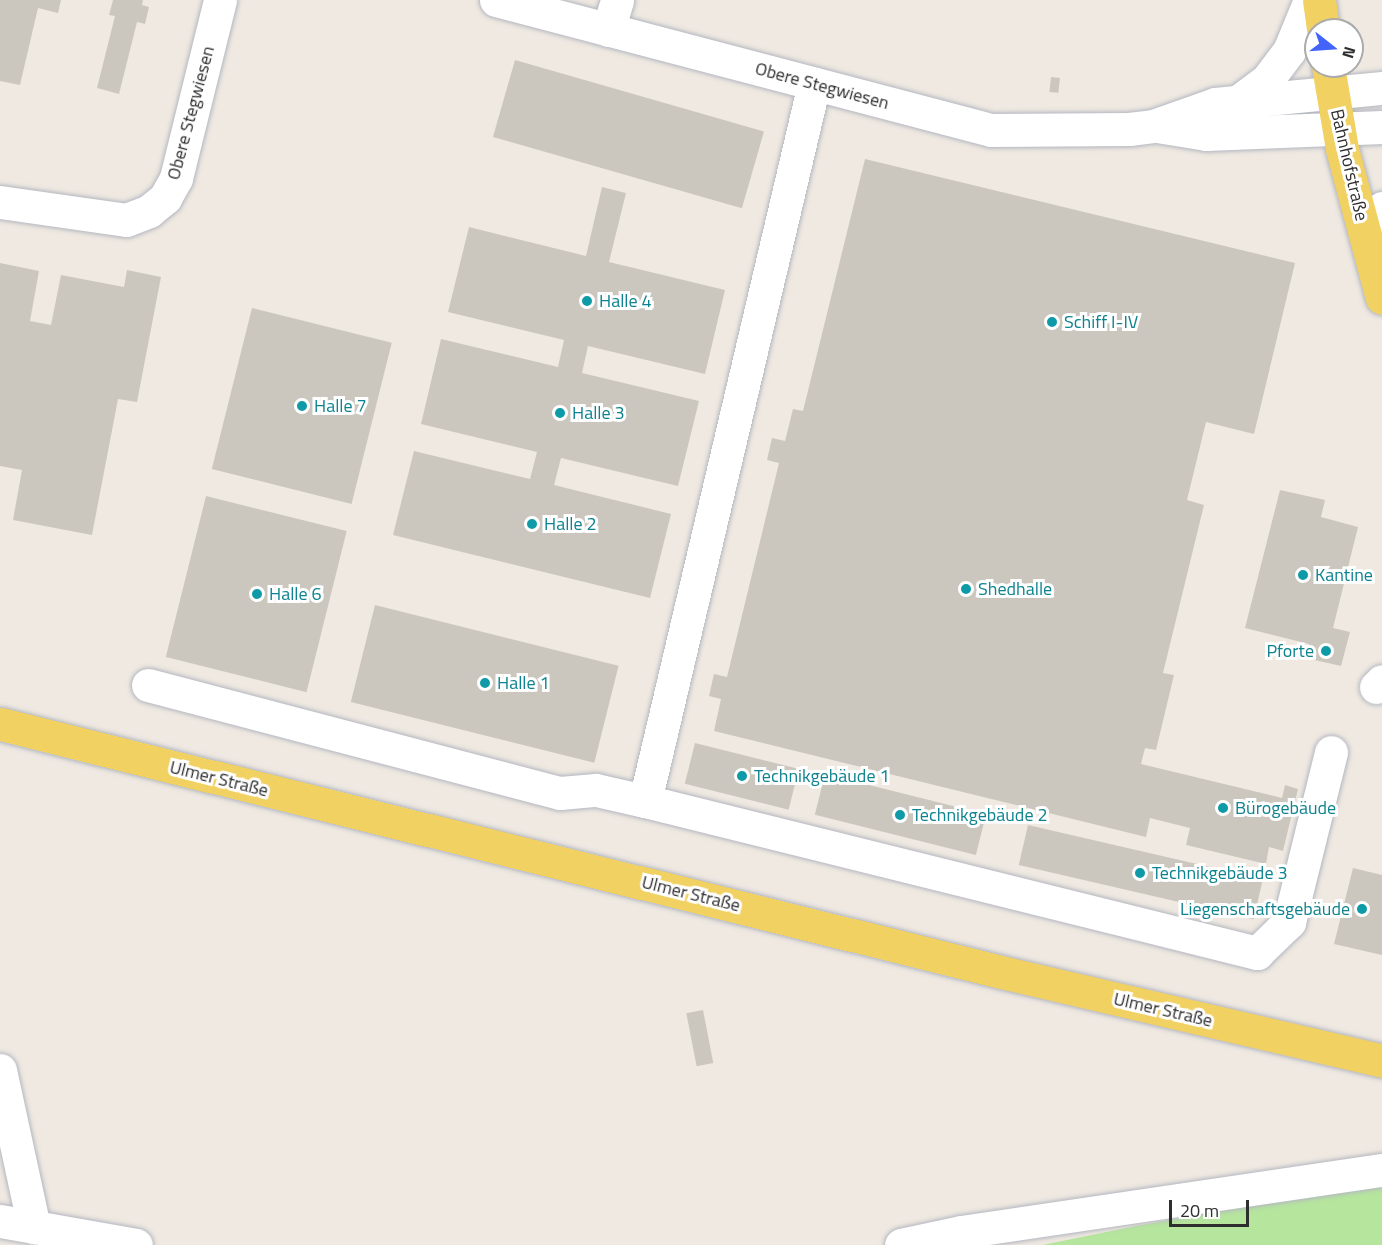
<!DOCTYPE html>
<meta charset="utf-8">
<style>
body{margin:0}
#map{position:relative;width:1382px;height:1245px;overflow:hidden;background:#efe9e1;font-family:"Titillium Web",sans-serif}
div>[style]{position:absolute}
.green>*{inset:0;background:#b6e59e}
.building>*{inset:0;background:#cbc7bf;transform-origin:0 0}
.roads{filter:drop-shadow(0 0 2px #b4b7c1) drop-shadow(0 0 2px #b4b7c1)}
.minor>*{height:33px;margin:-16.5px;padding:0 16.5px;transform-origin:16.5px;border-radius:16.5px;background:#fff}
.major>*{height:33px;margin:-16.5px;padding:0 16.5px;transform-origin:16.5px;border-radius:16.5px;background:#f2d163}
.dots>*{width:16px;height:16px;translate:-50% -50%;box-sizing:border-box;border:3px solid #fff;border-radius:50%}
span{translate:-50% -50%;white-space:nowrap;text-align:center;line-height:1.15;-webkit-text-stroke:6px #fff;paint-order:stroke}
.street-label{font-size:18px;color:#2e2e2e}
.culture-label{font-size:18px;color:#0d838f}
.left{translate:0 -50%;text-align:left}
.right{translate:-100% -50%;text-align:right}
.north{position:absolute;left:1304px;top:18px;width:60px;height:60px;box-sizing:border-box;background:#fff;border:2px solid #ababab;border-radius:50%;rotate:107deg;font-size:16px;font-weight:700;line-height:24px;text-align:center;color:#2e2e2e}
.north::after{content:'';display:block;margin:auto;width:21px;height:27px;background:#4264fb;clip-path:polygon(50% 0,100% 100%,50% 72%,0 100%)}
.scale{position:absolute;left:1169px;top:1200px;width:80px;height:27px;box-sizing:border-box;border:3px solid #2e2e2e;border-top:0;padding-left:8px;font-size:18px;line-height:21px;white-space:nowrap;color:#2e2e2e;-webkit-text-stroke:4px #fff;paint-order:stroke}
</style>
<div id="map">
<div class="green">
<i style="clip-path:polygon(1382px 1183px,1382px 1245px,1042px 1245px,1141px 1225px)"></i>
</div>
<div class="building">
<i style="clip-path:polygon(0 0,61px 0,58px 13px,38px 8px,20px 85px,0 81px)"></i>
<i style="clip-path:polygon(113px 0,143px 0,142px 5px,149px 7px,145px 24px,137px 22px,119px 94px,97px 88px,115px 16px,109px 15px)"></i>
<i style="left:515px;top:60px;width:259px;height:80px;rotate:16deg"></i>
<i style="left:1051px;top:77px;width:9px;height:15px;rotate:6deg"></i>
<i style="clip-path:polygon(865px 159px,1295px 263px,1254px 434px,1206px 422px,1187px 500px,1204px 505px,1163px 673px,1174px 675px,1156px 750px,1145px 748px,1141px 764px,1282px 798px,1285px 785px,1298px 789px,1283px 851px,1269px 847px,1266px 864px,1186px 845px,1190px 828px,1150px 818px,1146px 837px,714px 731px,721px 699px,709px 696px,714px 674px,727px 677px,779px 463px,767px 460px,772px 438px,785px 441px,793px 409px,803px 411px)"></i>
<i style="clip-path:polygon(602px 187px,626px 193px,609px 262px,725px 290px,705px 374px,588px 346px,582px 373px,699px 401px,678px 486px,561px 458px,554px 485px,671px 514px,650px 598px,393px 535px,414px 451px,530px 479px,537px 452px,421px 424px,441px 339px,558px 367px,564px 340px,448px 312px,469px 227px,586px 256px)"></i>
<i style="clip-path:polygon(0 263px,39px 271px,30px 321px,51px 325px,61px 275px,124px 287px,127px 270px,161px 277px,137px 402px,118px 399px,92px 535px,13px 520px,22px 470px,0 466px)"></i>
<i style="left:252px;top:308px;width:144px;height:166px;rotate:14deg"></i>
<i style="clip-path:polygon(1280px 490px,1325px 500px,1321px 517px,1358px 527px,1333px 628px,1350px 632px,1341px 666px,1306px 658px,1309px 644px,1245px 628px)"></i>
<i style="left:206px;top:496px;width:145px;height:166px;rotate:14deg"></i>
<i style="left:375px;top:605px;width:251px;height:100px;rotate:14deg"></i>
<i style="left:695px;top:743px;width:107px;height:42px;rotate:14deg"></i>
<i style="left:825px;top:774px;width:166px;height:42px;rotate:14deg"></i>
<i style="left:1028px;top:825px;width:241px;height:41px;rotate:13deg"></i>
<i style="clip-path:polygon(1353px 868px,1382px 875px,1382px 955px,1334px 944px)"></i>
<i style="left:703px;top:1010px;width:54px;height:17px;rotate:79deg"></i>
</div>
<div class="roads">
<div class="minor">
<i style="left:496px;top:0;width:512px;rotate:14.72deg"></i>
<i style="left:991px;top:130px;width:138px;rotate:-0.4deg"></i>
<i style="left:1129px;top:129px;width:24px;rotate:-7deg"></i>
<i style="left:1153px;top:126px;width:66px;rotate:-19.5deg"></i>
<i style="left:1215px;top:104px;width:168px;rotate:-5.5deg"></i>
<i style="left:608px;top:30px;width:31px;rotate:-73deg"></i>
<i style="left:1239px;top:101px;width:35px;rotate:-37deg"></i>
<i style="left:1267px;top:80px;width:36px;rotate:-53deg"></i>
<i style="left:1289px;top:51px;width:55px;rotate:-67.6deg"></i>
<i style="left:1157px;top:126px;width:50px;rotate:9.3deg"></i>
<i style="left:1206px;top:134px;width:176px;rotate:-2.3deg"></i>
<i style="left:0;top:202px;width:127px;rotate:8.1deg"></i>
<i style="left:126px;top:220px;width:25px;rotate:-21deg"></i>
<i style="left:149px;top:211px;width:21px;rotate:-39deg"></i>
<i style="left:165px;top:198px;width:23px;rotate:-61deg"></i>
<i style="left:176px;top:178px;width:183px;rotate:-76.1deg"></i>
<i style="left:1379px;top:274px;width:66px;rotate:-87.4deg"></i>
<i style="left:148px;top:685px;width:426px;rotate:14.7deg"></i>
<i style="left:560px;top:793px;width:36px;rotate:-5deg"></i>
<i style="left:596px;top:790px;width:50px;rotate:12.7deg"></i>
<i style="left:645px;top:801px;width:631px;rotate:13.95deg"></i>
<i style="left:1257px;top:953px;width:45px;rotate:-44.1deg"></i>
<i style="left:1289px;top:922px;width:175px;rotate:-76.1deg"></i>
<i style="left:1376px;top:687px;width:8px;rotate:-45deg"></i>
<i style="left:645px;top:801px;width:737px;rotate:-76.74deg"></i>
<i style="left:0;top:1070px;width:161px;rotate:77.8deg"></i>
<i style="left:0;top:1221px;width:138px;rotate:10deg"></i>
<i style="left:901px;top:1245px;width:61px;rotate:-12.2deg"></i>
<i style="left:961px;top:1232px;width:426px;rotate:-8.4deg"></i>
</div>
<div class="major">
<i style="left:1319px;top:0;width:30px;rotate:82deg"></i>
<i style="left:1328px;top:66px;width:84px;rotate:80.4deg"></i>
<i style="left:1342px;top:149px;width:154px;rotate:75deg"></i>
<i style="left:0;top:724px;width:1031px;rotate:13.91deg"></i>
<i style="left:1001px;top:972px;width:391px;rotate:13.1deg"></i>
</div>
</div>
<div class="dots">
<i style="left:587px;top:301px;background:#0f9aa8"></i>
<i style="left:1052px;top:322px;background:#0f9aa8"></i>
<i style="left:302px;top:406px;background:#0f9aa8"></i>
<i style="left:560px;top:413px;background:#0f9aa8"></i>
<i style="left:532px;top:524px;background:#0f9aa8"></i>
<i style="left:1303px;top:575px;background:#0f9aa8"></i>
<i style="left:966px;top:589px;background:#0f9aa8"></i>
<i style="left:257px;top:594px;background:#0f9aa8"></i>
<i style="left:1326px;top:651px;background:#0f9aa8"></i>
<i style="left:485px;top:683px;background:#0f9aa8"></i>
<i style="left:742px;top:776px;background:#0f9aa8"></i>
<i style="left:1223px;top:808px;background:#0f9aa8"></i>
<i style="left:900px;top:815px;background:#0f9aa8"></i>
<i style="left:1140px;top:873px;background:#0f9aa8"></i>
<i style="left:1362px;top:909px;background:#0f9aa8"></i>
</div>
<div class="street-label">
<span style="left:822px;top:86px;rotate:15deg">Obere Stegwiesen</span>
<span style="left:191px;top:113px;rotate:-75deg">Obere Stegwiesen</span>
<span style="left:1349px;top:165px;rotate:77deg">Bahnhofstraße</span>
<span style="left:219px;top:779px;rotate:14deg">Ulmer Straße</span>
<span style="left:691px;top:894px;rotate:14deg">Ulmer Straße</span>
<span style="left:1163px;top:1010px;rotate:13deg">Ulmer Straße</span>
</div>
<div class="culture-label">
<span class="left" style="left:599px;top:301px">Halle 4</span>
<span class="left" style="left:1064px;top:322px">Schiff I-IV</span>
<span class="left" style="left:314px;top:406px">Halle 7</span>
<span class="left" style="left:572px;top:413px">Halle 3</span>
<span class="left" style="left:544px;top:524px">Halle 2</span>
<span class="left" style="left:1315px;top:575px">Kantine</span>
<span class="left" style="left:978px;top:589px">Shedhalle</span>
<span class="left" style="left:269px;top:594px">Halle 6</span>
<span class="right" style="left:1314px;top:651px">Pforte</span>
<span class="left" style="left:497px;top:683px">Halle 1</span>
<span class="left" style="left:754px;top:776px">Technikgebäude 1</span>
<span class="left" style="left:1235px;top:808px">Bürogebäude</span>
<span class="left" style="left:912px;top:815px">Technikgebäude 2</span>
<span class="left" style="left:1152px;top:873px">Technikgebäude 3</span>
<span class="right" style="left:1350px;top:909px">Liegenschaftsgebäude</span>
</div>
<div class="north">N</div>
<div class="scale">20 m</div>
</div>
